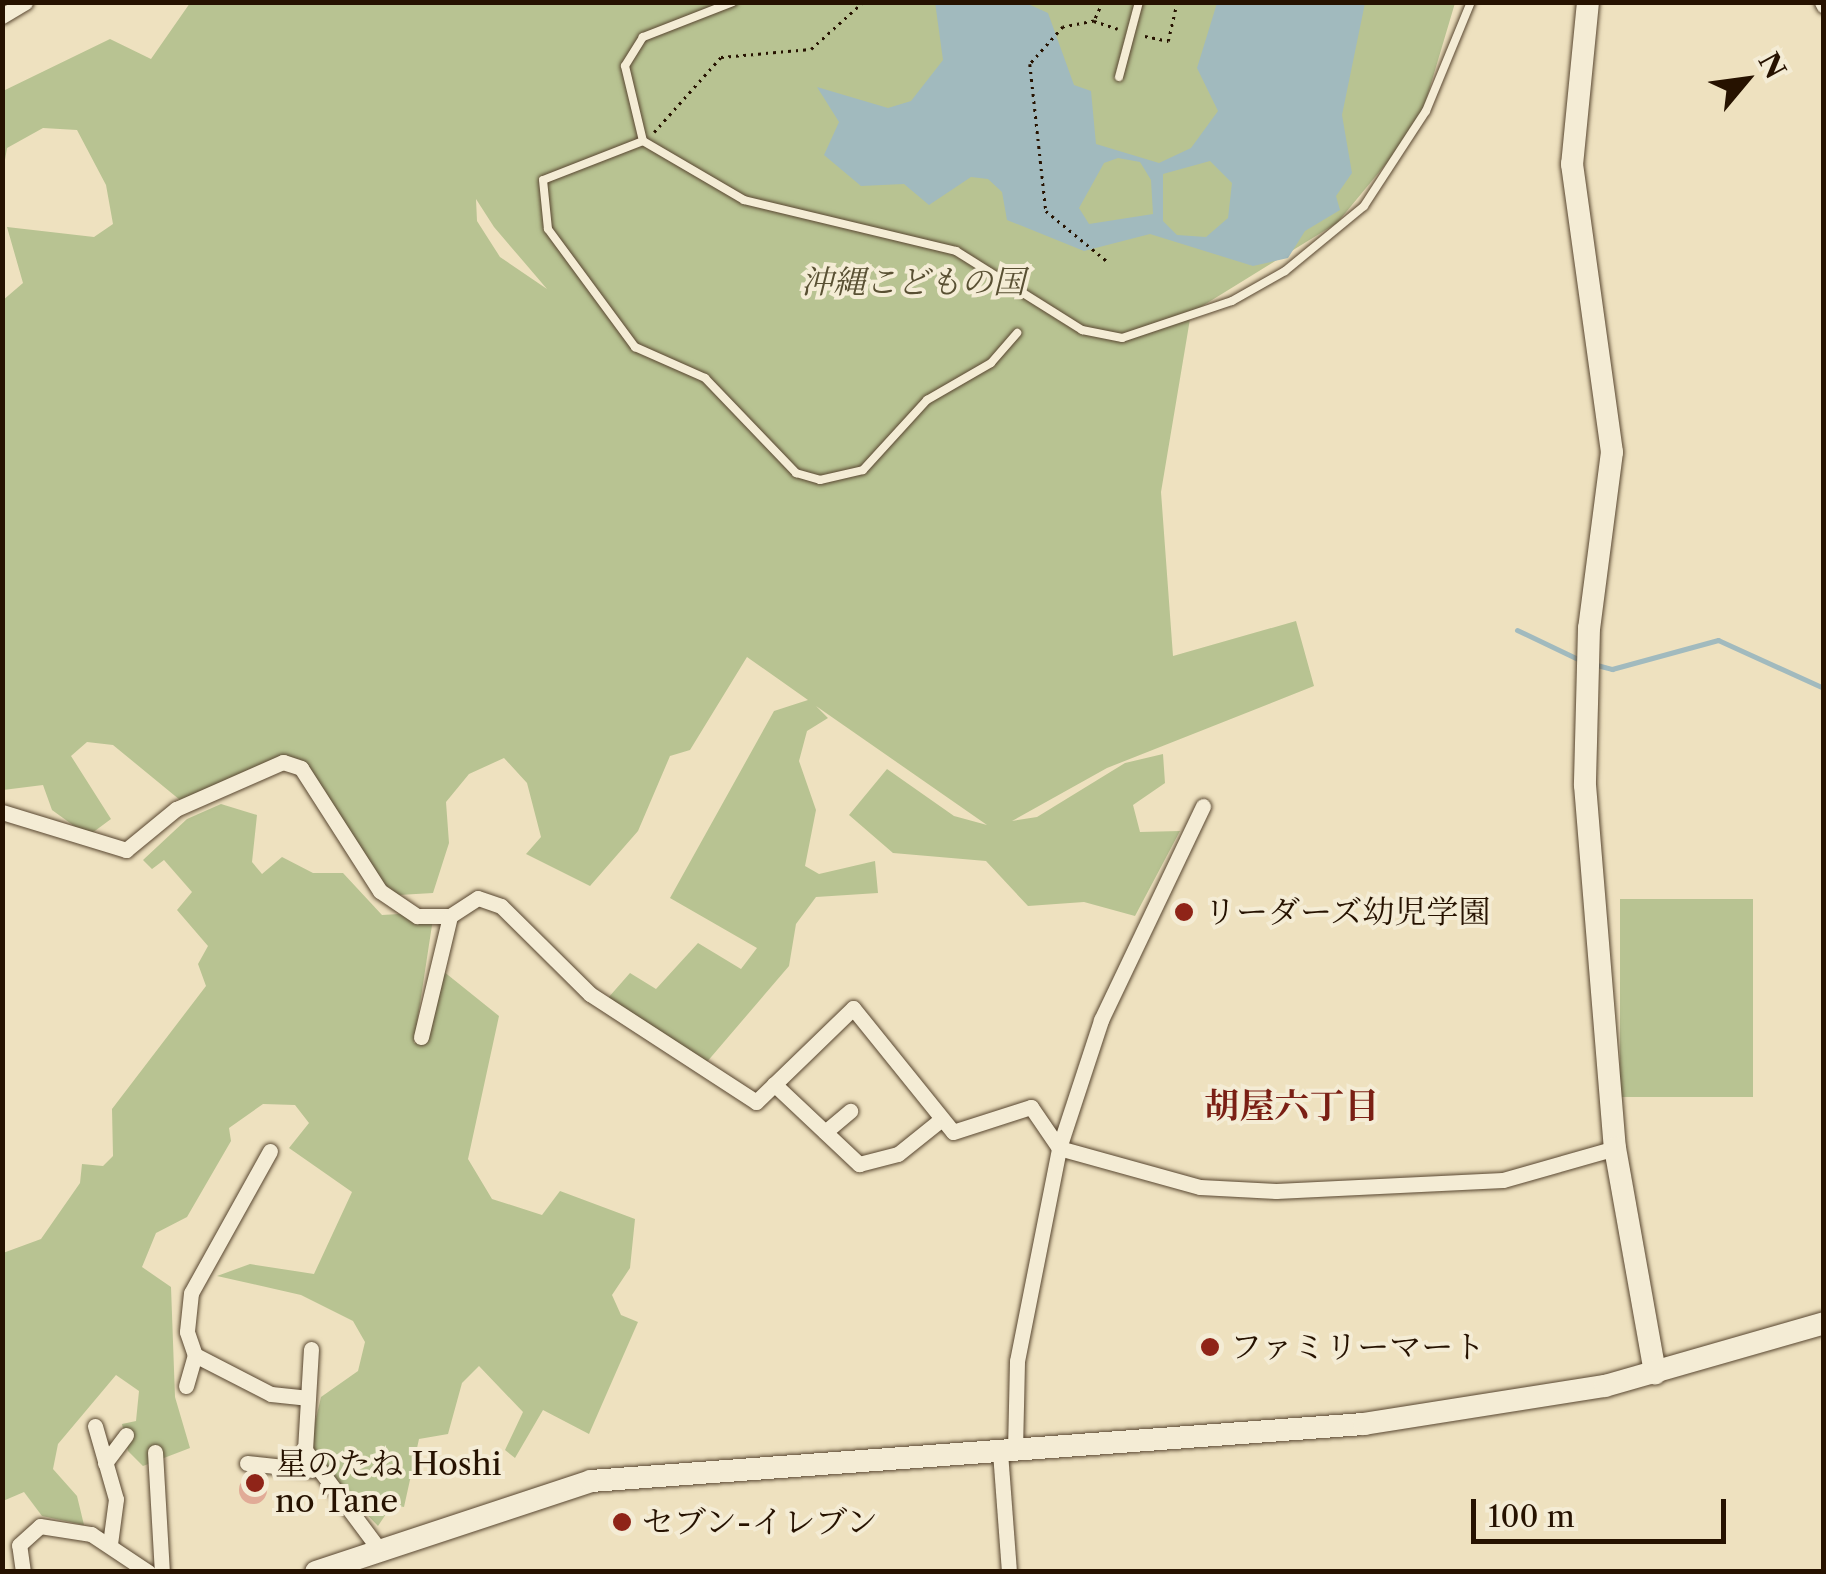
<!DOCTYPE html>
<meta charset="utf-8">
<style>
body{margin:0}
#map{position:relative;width:1826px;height:1574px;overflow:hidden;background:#eee1bf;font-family:"Libre Caslon Text","Noto Serif JP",serif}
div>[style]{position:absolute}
.green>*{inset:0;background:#b8c392;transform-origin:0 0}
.water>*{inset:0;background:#a1babe}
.stream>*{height:5px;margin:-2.5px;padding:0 2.5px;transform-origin:2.5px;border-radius:2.5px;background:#a1babe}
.building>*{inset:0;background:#e1ab97}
.round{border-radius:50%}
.path>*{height:2.5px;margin-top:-1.25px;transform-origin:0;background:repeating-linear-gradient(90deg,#261200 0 2.5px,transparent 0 7.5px)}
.roads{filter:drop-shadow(0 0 2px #584630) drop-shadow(0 0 2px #584630)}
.lane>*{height:8px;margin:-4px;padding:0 4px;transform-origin:4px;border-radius:4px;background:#f4ecd5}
.street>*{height:15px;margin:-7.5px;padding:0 7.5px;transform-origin:7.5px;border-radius:7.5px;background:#f4ecd5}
.secondary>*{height:22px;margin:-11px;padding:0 11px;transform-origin:11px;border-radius:11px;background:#f4ecd5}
.dots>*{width:28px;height:28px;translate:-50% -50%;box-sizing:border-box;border:5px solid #f4ecd5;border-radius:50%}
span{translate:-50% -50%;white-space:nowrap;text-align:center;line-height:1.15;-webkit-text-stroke:8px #f4ecd5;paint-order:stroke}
.park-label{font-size:32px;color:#595033;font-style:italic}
.poi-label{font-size:32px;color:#261200}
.left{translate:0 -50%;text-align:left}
.neighbourhood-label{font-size:35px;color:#7a1f14;font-weight:700}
.frame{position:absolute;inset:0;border:5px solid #261200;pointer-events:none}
.north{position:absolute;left:1696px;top:30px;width:100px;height:100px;-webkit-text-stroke:8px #f4ecd5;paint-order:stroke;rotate:61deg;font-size:28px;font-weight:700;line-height:40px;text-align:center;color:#261200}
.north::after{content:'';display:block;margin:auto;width:35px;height:45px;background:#261200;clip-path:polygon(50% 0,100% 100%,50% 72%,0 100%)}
.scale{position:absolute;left:1471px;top:1499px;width:255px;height:45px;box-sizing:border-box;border:5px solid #261200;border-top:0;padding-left:12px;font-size:30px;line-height:35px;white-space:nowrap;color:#261200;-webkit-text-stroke:8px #f4ecd5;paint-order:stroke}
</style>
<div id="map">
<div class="green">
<i style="clip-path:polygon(evenodd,190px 3px,1455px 3px,1419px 124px,1337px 223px,1191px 313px,1161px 492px,1173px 656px,1296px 621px,1314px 686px,1107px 768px,1012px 821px,1037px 817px,1125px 763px,1163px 754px,1165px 783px,1133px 805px,1140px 832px,1180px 831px,1135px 916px,1084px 902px,1028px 906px,986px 861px,893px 853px,849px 815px,887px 769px,954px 816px,987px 825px,816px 706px,828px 718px,807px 731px,799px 761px,816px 810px,805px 866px,819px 874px,875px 861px,878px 893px,816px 897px,796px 924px,789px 966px,706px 1063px,608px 998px,630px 973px,656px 989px,698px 943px,741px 969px,757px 948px,670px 898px,774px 711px,808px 700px,747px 657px,690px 750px,670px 756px,638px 831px,590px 886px,526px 854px,541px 837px,527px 783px,504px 758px,469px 774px,446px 802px,449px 843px,433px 893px,382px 896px,346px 847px,325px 790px,286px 755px,180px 800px,113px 745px,87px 742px,71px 756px,111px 819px,88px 836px,52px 810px,43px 785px,3px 790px,2px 301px,23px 283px,7px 227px,94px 237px,113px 224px,106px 185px,77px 130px,43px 128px,7px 148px,3px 172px,3px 91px,110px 39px,151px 59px,190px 3px,476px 199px,494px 227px,547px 289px,500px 257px,477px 221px,476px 199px)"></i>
<i style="clip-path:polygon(221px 804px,257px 815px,252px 862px,262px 874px,282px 857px,313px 873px,343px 873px,382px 915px,434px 912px,414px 1043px,426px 1042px,443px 971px,499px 1016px,468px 1159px,492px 1199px,542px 1215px,560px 1191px,635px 1219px,630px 1268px,612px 1295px,621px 1315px,638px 1322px,589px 1434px,543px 1410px,515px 1458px,505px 1450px,523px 1412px,479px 1366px,462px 1383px,448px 1434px,419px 1439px,404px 1507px,392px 1505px,378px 1526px,320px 1466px,311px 1440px,321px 1397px,358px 1371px,365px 1342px,353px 1321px,301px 1295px,217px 1276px,250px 1264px,314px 1274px,352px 1192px,289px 1148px,309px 1123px,295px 1105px,263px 1104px,229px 1128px,231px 1141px,187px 1217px,156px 1233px,142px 1267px,171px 1287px,175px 1397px,190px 1448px,143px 1466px,128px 1451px,122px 1424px,136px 1421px,139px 1391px,116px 1375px,58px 1444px,53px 1469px,77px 1496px,84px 1525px,42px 1516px,24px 1492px,3px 1501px,3px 1253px,41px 1239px,80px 1183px,82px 1164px,103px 1166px,113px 1156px,112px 1109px,206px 986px,198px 964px,208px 946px,177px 910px,192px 892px,164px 860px,152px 869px,143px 860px,187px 819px)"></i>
<i style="left:1620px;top:899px;width:133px;height:198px"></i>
</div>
<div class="water">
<i style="clip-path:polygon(evenodd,935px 2px,1026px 3px,1048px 13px,1074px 85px,1091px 91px,1096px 144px,1159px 163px,1191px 148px,1218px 111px,1197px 68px,1217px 3px,1365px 3px,1342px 115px,1352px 173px,1336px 196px,1340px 210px,1305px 231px,1288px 258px,1253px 266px,1150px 234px,1084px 251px,1007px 220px,1002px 192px,988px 179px,971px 177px,929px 205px,904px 184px,861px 186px,824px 155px,839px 122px,817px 87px,888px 108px,911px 101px,943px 60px,935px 2px,1118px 158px,1140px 162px,1151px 180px,1153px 214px,1089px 224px,1079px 208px,1104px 163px,1118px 158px,935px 2px,1210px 161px,1232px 183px,1228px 218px,1206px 237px,1177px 235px,1163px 221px,1163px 174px,1210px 161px)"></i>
</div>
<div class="stream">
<i style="left:1517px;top:630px;width:72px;rotate:25.5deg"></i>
<i style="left:1593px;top:664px;width:20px;rotate:15deg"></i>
<i style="left:1612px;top:669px;width:110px;rotate:-15.3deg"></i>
<i style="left:1718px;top:640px;width:116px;rotate:24.4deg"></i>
</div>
<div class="building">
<i class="round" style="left:239px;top:1476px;width:28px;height:28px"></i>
</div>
<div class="path">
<i style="left:1103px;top:2px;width:21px;rotate:115deg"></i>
<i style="left:1094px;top:21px;width:25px;rotate:18deg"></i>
<i style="left:1094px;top:21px;width:32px;rotate:169deg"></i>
<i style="left:1063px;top:27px;width:50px;rotate:131.7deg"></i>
<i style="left:1030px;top:64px;width:148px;rotate:83.8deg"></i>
<i style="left:1046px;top:211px;width:80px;rotate:39.4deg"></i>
<i style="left:1145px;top:36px;width:24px;rotate:12deg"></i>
<i style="left:1168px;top:41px;width:40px;rotate:-77deg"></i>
<i style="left:654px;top:132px;width:101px;rotate:-48.2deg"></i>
<i style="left:721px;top:57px;width:90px;rotate:-5.1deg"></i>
<i style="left:811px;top:49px;width:70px;rotate:-42.1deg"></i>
</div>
<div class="roads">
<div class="lane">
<i style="left:733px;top:2px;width:97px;rotate:158.7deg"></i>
<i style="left:643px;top:37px;width:34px;rotate:122deg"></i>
<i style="left:625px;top:66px;width:77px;rotate:76.5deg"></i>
<i style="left:643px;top:141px;width:117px;rotate:30.3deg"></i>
<i style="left:744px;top:200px;width:218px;rotate:13.5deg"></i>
<i style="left:956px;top:251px;width:149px;rotate:32.1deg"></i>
<i style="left:1082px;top:330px;width:41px;rotate:11.3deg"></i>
<i style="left:1122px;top:338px;width:116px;rotate:-18.6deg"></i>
<i style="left:1232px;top:301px;width:61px;rotate:-29.5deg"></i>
<i style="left:1285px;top:271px;width:102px;rotate:-39.4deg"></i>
<i style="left:1364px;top:206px;width:113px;rotate:-56.9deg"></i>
<i style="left:1426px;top:111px;width:118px;rotate:-67.6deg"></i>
<i style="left:1119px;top:77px;width:78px;rotate:-75.1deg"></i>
<i style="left:643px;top:141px;width:107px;rotate:158.7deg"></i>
<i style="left:543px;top:180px;width:49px;rotate:84.2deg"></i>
<i style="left:548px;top:229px;width:147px;rotate:53.6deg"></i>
<i style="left:635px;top:347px;width:77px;rotate:23.9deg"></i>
<i style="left:705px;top:378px;width:132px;rotate:46.2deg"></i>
<i style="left:796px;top:473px;width:25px;rotate:16deg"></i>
<i style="left:820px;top:480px;width:44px;rotate:-13.1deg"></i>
<i style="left:863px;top:470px;width:95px;rotate:-47.6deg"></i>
<i style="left:927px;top:400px;width:74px;rotate:-30deg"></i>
<i style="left:991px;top:363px;width:40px;rotate:-49deg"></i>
</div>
<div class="street">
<i style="left:1822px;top:2px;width:4px;rotate:63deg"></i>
<i style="left:2px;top:16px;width:27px;rotate:-31deg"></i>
<i style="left:2px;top:812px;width:130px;rotate:17deg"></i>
<i style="left:126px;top:850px;width:65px;rotate:-39.4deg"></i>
<i style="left:176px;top:809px;width:117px;rotate:-23.7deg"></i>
<i style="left:283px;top:762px;width:19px;rotate:18deg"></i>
<i style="left:301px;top:768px;width:146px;rotate:57.3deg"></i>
<i style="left:380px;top:891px;width:45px;rotate:34deg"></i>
<i style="left:417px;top:916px;width:33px"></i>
<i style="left:421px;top:1037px;width:124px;rotate:-76.5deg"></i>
<i style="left:450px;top:916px;width:33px;rotate:-33deg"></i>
<i style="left:478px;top:898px;width:24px;rotate:19deg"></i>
<i style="left:501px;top:906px;width:125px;rotate:44.7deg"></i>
<i style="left:590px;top:994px;width:198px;rotate:33deg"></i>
<i style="left:756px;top:1102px;width:135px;rotate:-44.1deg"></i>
<i style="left:853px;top:1008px;width:159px;rotate:51.1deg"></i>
<i style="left:953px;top:1132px;width:82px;rotate:-17.8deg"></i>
<i style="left:1031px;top:1107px;width:50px;rotate:55.7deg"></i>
<i style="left:774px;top:1084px;width:117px;rotate:43.3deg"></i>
<i style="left:859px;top:1164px;width:40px;rotate:-14.4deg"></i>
<i style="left:898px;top:1154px;width:53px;rotate:-38.8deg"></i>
<i style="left:825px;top:1132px;width:33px;rotate:-40deg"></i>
<i style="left:1059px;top:1148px;width:146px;rotate:15.5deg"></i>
<i style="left:1200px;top:1187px;width:76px;rotate:3deg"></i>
<i style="left:1276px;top:1191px;width:227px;rotate:-2.8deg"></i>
<i style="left:1503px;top:1180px;width:116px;rotate:-15.9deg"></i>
<i style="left:270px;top:1151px;width:162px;rotate:119.1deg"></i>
<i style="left:191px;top:1293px;width:39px;rotate:96deg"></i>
<i style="left:187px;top:1332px;width:24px;rotate:71deg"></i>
<i style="left:195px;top:1355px;width:85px;rotate:27.2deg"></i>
<i style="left:271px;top:1394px;width:31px;rotate:6deg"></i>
<i style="left:311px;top:1349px;width:101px;rotate:93.4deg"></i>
<i style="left:305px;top:1450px;width:127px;rotate:53.3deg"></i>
<i style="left:186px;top:1386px;width:32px;rotate:-74deg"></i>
<i style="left:95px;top:1426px;width:76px;rotate:74deg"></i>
<i style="left:116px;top:1499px;width:45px;rotate:97.6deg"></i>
<i style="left:1015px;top:1450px;width:89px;rotate:-88.7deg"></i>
<i style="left:1017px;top:1361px;width:217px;rotate:-78.8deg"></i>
<i style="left:1059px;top:1148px;width:135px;rotate:-71.8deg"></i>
<i style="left:1101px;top:1020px;width:237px;rotate:-64.5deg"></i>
<i style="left:155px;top:1452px;width:120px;rotate:86.7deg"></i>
<i style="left:1000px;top:1452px;width:120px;rotate:85.7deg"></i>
<i style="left:105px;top:1463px;width:35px;rotate:-53deg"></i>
<i style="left:247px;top:1463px;width:65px;rotate:6.1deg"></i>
<i style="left:23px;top:1572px;width:27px;rotate:-98deg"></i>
<i style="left:19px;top:1545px;width:28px;rotate:-42deg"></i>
<i style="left:40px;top:1526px;width:52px;rotate:8.9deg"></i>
<i style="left:91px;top:1534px;width:69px;rotate:33.7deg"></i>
</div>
<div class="secondary">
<i style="left:1588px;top:2px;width:163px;rotate:95.6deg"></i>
<i style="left:1572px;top:164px;width:291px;rotate:82.1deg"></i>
<i style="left:1612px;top:452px;width:177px;rotate:97.4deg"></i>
<i style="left:1589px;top:628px;width:157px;rotate:91.5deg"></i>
<i style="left:1585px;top:785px;width:364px;rotate:85.3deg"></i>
<i style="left:1615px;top:1148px;width:229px;rotate:79.9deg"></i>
<i style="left:316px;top:1572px;width:290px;rotate:-18.3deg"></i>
<i style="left:591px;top:1481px;width:775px;rotate:-4.22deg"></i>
<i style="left:1364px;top:1424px;width:244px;rotate:-9deg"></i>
<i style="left:1605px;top:1386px;width:228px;rotate:-16deg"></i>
</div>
</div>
<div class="dots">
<i style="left:1184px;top:912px;background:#8f2418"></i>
<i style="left:1210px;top:1347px;background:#8f2418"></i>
<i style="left:255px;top:1483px;background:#8f2418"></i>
<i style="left:622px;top:1522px;background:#8f2418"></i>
</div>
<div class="park-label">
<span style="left:913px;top:282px">沖縄こどもの国</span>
</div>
<div class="poi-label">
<span class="left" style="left:1204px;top:912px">リーダーズ幼児学園</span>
<span class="left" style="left:1230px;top:1347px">ファミリーマート</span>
<span class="left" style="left:275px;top:1483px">星のたね Hoshi<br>no Tane</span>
<span class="left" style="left:642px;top:1522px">セブン-イレブン</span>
</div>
<div class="neighbourhood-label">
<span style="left:1292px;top:1106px">胡屋六丁目</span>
</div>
<div class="frame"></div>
<div class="north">N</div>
<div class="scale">100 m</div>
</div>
